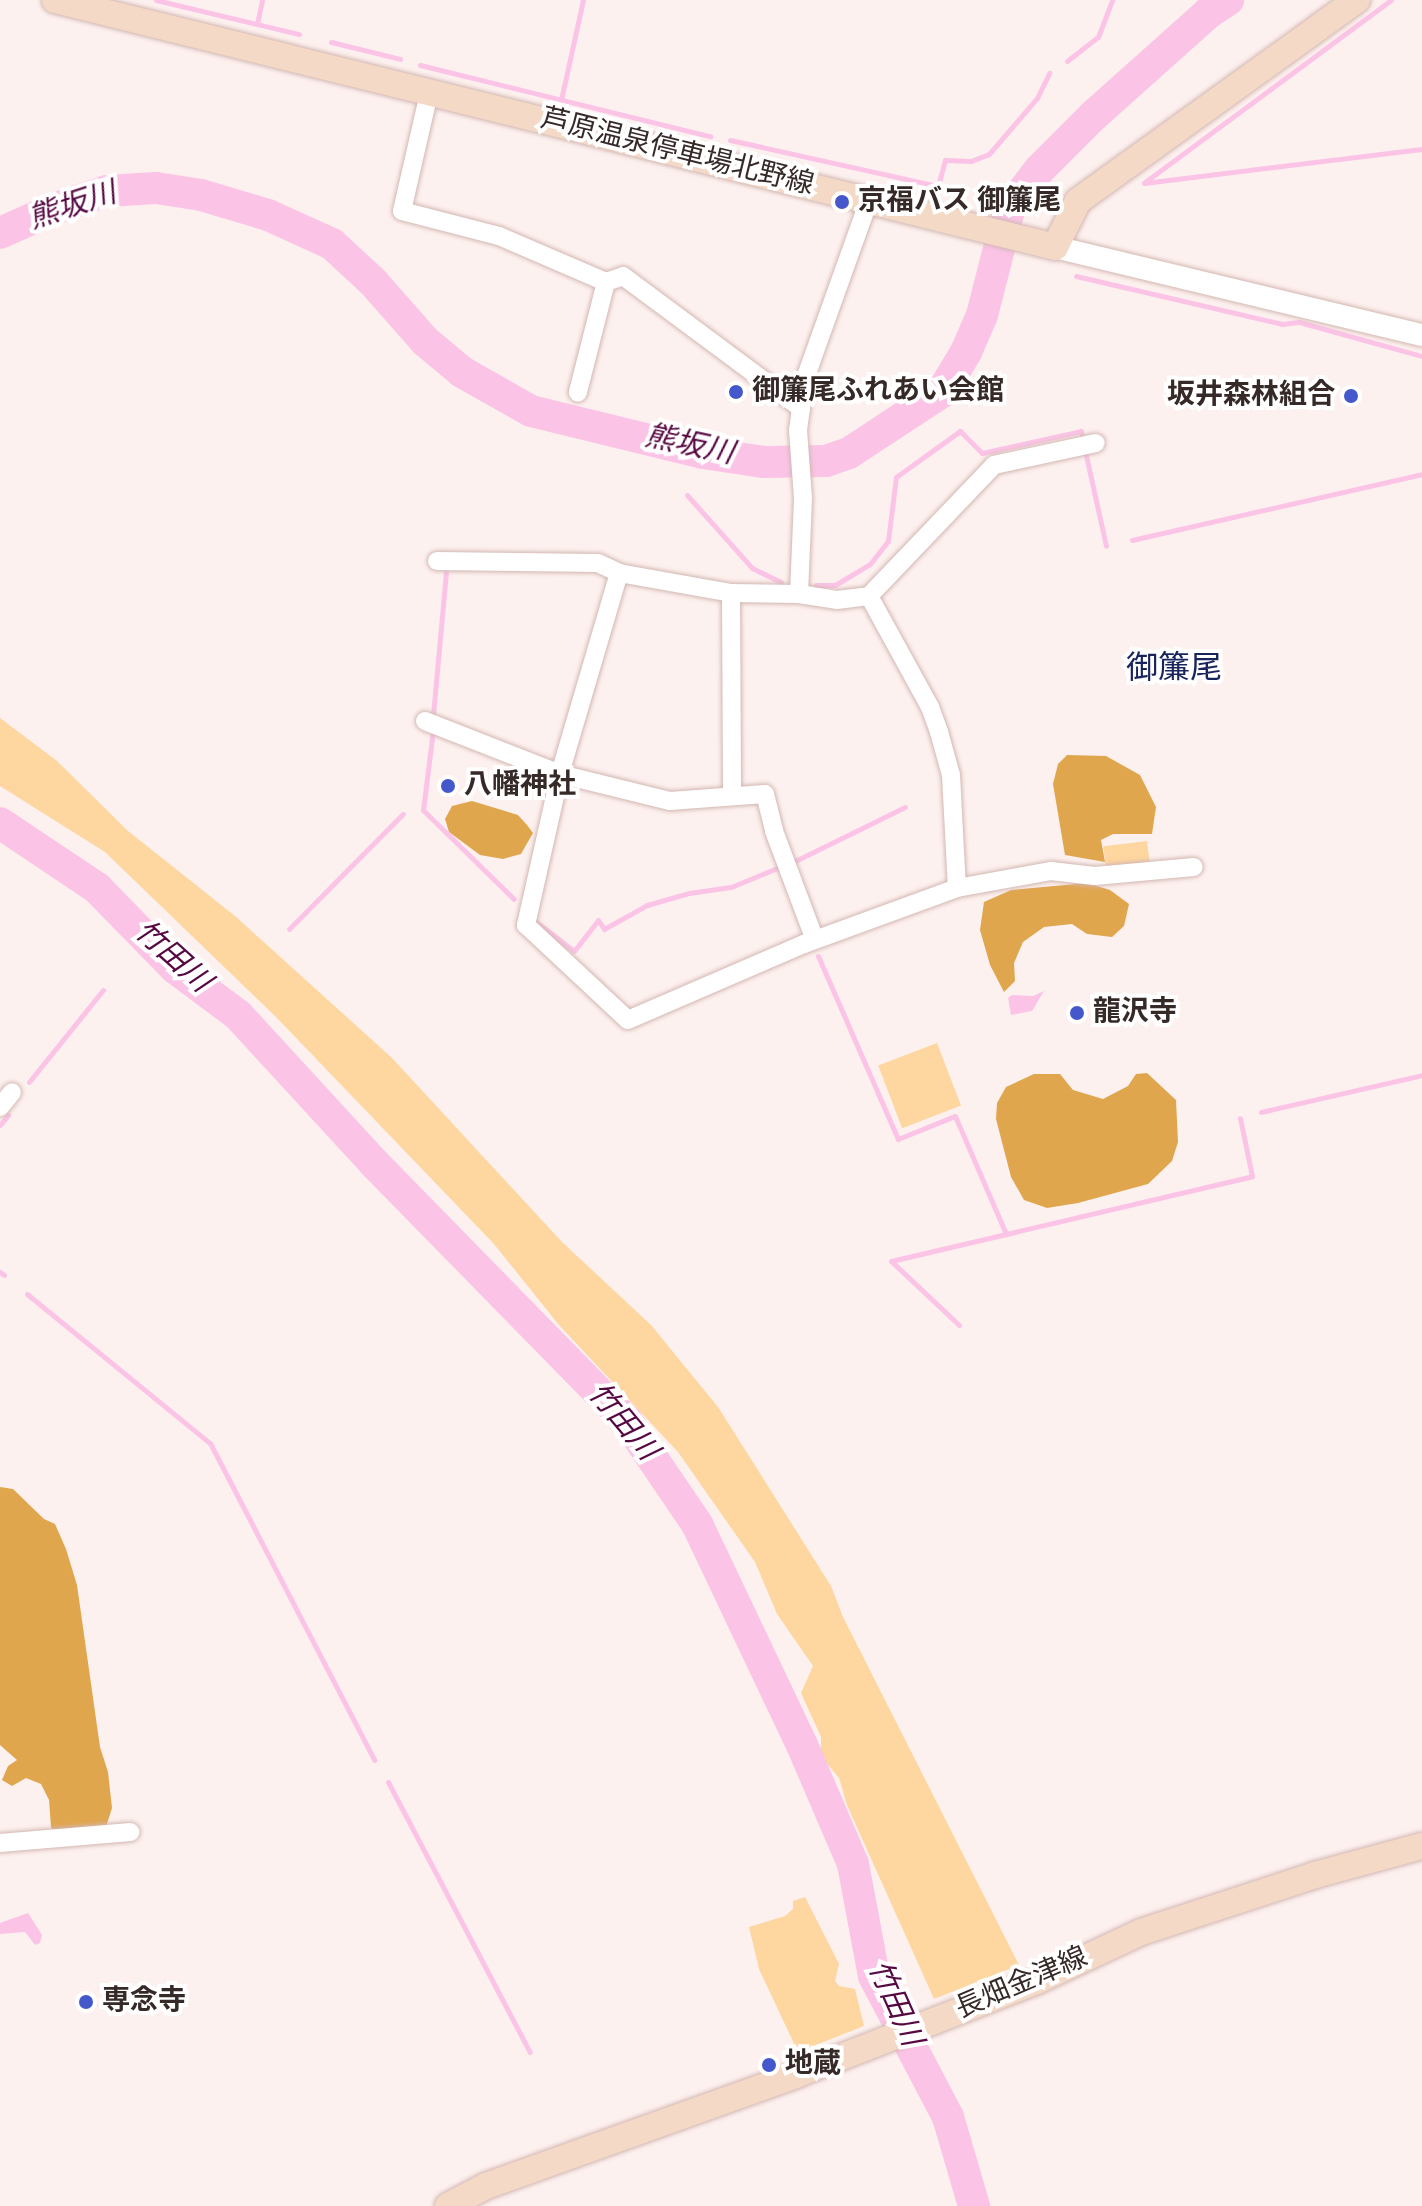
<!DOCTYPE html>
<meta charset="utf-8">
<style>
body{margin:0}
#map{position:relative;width:1422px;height:2206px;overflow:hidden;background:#fdf1ef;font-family:Overpass,"Noto Sans JP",sans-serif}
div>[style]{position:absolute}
.green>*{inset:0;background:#fed69f;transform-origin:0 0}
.forest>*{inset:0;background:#e0a64e}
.water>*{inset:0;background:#fbc4e6}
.stream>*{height:5px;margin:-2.5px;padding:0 2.5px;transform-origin:2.5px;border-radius:2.5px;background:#fbc4e6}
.river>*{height:32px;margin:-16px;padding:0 16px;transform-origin:16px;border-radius:16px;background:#fbc4e6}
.roads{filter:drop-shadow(0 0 2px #d3b7b2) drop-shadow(0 0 2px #d3b7b2)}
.minor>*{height:18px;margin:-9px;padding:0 9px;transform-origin:9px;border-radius:9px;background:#fff}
.tertiary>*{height:22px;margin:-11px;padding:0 11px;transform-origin:11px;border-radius:11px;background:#fff}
.secondary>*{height:26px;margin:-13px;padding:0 13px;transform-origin:13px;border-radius:13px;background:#f4d9c7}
.dots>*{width:22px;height:22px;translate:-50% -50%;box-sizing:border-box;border:4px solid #fff;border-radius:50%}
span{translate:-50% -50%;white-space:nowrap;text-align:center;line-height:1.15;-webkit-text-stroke:8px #fff;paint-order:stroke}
.street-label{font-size:28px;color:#352a28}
.poi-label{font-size:28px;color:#352a28;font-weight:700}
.left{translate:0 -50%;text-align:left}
.right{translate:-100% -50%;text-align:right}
.water-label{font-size:30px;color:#560842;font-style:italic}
.quarter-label{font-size:32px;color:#1a245c}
</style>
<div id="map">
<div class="green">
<i style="clip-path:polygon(0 718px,57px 761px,128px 831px,235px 916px,392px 1058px,562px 1242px,651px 1325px,718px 1407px,831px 1586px,843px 1617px,1019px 1965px,934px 1999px,847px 1805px,839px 1778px,821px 1756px,821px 1737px,801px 1693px,813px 1666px,777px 1614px,755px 1562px,678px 1452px,559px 1325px,494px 1244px,276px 1017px,105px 852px,0 786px)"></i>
<i style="left:1147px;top:841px;width:23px;height:44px;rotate:83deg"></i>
<i style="left:937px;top:1043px;width:67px;height:63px;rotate:69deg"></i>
<i style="clip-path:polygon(805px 1897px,839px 1964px,835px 1981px,839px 1986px,855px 1989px,864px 2026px,798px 2052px,759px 1969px,749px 1927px,785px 1916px,793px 1909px,793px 1901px)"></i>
</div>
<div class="forest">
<i style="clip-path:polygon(1067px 755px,1106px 756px,1140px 775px,1156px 807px,1152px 834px,1113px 834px,1101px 840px,1105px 862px,1065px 855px,1053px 784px,1058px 764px)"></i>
<i style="clip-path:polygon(472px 801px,518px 815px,527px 825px,533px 833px,521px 854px,503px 859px,480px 855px,449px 832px,445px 819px,452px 806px)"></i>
<i style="clip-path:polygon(1087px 883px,1110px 890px,1129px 904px,1124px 926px,1112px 937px,1087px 934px,1072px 924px,1044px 927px,1023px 942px,1014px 963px,1015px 981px,1004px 992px,990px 965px,980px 930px,984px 902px,1011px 890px)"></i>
<i style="clip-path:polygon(1147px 1073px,1176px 1100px,1178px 1142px,1172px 1161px,1148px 1184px,1078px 1203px,1047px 1208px,1024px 1200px,1011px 1177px,996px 1119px,997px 1103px,1006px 1087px,1034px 1074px,1060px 1074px,1073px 1090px,1103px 1099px,1128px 1086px,1136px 1074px)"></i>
<i style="clip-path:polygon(0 1487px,13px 1489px,44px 1519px,55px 1524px,66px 1549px,77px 1585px,100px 1747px,108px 1772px,112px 1808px,106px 1827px,55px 1833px,51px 1827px,49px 1800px,41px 1784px,26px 1778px,12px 1786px,2px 1780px,8px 1766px,17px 1760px,0 1745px)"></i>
</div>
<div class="water">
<i style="clip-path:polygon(1044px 991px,1032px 1011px,1011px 1015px,1008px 998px,1012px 995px,1033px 996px)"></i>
<i style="clip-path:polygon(28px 1913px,42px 1935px,40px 1943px,35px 1945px,25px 1932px,0 1934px,0 1923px)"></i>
</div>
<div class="stream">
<i style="left:156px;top:0;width:147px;rotate:13.4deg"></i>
<i style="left:1391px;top:0;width:307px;rotate:143.5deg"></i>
<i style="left:1144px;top:183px;width:280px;rotate:-7deg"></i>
<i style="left:257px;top:24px;width:25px;rotate:-78deg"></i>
<i style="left:331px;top:42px;width:71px;rotate:13.8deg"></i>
<i style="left:1067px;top:61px;width:39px;rotate:-38deg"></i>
<i style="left:1098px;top:37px;width:40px;rotate:-69deg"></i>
<i style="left:420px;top:65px;width:299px;rotate:13.8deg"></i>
<i style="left:561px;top:100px;width:102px;rotate:-77.6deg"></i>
<i style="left:730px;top:140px;width:213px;rotate:12.5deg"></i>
<i style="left:938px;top:186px;width:27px;rotate:-75deg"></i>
<i style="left:945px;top:160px;width:26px;rotate:2deg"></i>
<i style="left:971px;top:161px;width:19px;rotate:-21deg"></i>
<i style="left:989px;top:154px;width:74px;rotate:-49.4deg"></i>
<i style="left:1037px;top:98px;width:28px;rotate:-64deg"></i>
<i style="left:1076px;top:276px;width:212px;rotate:13.1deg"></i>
<i style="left:1282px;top:324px;width:17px;rotate:-7deg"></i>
<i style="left:1299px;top:322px;width:128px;rotate:15.5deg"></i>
<i style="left:1085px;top:451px;width:97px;rotate:77.5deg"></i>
<i style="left:687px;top:495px;width:98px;rotate:48.3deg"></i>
<i style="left:752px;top:568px;width:32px;rotate:26deg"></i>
<i style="left:1132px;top:540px;width:297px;rotate:-12.8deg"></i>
<i style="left:816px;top:585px;width:19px"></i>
<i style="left:835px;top:585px;width:41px;rotate:-31deg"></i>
<i style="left:870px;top:564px;width:29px;rotate:-52deg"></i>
<i style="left:888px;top:541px;width:64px;rotate:-82.9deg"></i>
<i style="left:896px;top:477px;width:79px;rotate:-35.7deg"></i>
<i style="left:960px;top:431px;width:31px;rotate:45deg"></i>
<i style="left:982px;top:453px;width:101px;rotate:-12.5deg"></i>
<i style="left:1081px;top:431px;width:10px;rotate:79deg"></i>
<i style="left:433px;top:715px;width:143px;rotate:-84.8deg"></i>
<i style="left:433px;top:730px;width:81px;rotate:97.1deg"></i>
<i style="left:423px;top:810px;width:127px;rotate:44.4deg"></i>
<i style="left:791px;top:863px;width:127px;rotate:-26.2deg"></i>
<i style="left:535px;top:921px;width:49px;rotate:37.6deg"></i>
<i style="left:574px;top:951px;width:39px;rotate:-52deg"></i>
<i style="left:598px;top:920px;width:11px;rotate:56deg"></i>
<i style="left:604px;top:929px;width:49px;rotate:-29.2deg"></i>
<i style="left:647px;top:905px;width:44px;rotate:-15.9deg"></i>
<i style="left:689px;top:893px;width:42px;rotate:-8.1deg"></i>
<i style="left:731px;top:887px;width:55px;rotate:-22.4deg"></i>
<i style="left:289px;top:929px;width:162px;rotate:-45.3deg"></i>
<i style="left:818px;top:956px;width:200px;rotate:66.4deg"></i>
<i style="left:898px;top:1139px;width:61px;rotate:-22deg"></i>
<i style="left:955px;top:1116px;width:129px;rotate:66.6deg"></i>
<i style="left:29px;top:1082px;width:118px;rotate:-51.2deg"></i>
<i style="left:1261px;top:1112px;width:165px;rotate:-12.9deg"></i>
<i style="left:0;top:1125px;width:13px;rotate:-51deg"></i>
<i style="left:0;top:1272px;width:5px;rotate:37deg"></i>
<i style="left:27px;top:1294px;width:236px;rotate:39.2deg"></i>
<i style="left:210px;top:1443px;width:357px;rotate:62.6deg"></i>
<i style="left:959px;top:1325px;width:93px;rotate:-136.7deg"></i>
<i style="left:891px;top:1261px;width:371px;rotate:-13.2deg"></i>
<i style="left:1252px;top:1176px;width:59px;rotate:-101.7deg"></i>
<i style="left:388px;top:1782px;width:305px;rotate:62.3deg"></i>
</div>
<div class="river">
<i style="left:0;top:233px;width:59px;rotate:-24deg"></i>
<i style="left:54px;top:209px;width:56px;rotate:-18.8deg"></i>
<i style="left:107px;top:191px;width:49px;rotate:-3.5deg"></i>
<i style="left:156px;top:188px;width:46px;rotate:8.8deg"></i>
<i style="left:201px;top:195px;width:70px;rotate:16.6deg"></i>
<i style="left:268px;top:215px;width:70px;rotate:24.4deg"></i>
<i style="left:332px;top:244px;width:56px;rotate:42.8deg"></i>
<i style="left:373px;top:282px;width:79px;rotate:48.6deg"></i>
<i style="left:425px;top:341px;width:48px;rotate:40deg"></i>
<i style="left:462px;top:372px;width:79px;rotate:29.5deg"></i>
<i style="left:531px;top:411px;width:177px;rotate:13.7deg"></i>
<i style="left:703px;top:453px;width:62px;rotate:8.4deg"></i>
<i style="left:764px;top:462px;width:62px;rotate:-0.9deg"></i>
<i style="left:826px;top:461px;width:24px;rotate:-19deg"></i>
<i style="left:849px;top:453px;width:111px;rotate:-33.3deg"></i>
<i style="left:942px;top:392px;width:47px;rotate:-59deg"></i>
<i style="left:966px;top:352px;width:40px;rotate:-66.6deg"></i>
<i style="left:982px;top:315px;width:108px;rotate:-75.6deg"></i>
<i style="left:1009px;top:210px;width:50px;rotate:-53.1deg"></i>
<i style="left:1039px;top:170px;width:76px;rotate:-45deg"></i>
<i style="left:1093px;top:116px;width:154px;rotate:-41.8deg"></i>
<i style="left:1208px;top:13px;width:24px;rotate:-33deg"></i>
<i style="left:0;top:823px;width:117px;rotate:33.8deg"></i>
<i style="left:97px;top:888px;width:112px;rotate:45.7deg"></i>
<i style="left:175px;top:968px;width:79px;rotate:36.7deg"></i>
<i style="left:238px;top:1015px;width:201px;rotate:47.4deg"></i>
<i style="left:374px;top:1163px;width:361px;rotate:45.6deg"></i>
<i style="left:627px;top:1421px;width:125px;rotate:55.8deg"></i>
<i style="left:697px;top:1524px;width:245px;rotate:64.6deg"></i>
<i style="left:802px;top:1745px;width:129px;rotate:66.8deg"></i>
<i style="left:853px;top:1864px;width:114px;rotate:79.4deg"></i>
<i style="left:874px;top:1976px;width:159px;rotate:62.3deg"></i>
<i style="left:948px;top:2117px;width:93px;rotate:73.7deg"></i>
</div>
<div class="roads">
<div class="minor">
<i style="left:429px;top:93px;width:121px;rotate:102.9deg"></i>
<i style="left:402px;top:211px;width:100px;rotate:14.5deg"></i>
<i style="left:499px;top:236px;width:116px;rotate:23.3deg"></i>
<i style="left:606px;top:282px;width:114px;rotate:104.3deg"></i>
<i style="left:606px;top:282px;width:18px;rotate:-19deg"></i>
<i style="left:623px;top:276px;width:222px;rotate:36.6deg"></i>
<i style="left:437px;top:561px;width:161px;rotate:0.7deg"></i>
<i style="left:598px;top:563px;width:23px;rotate:25deg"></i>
<i style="left:619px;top:573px;width:114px;rotate:10.1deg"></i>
<i style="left:731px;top:593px;width:68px;rotate:0.8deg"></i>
<i style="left:799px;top:594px;width:38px;rotate:9deg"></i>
<i style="left:837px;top:600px;width:32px;rotate:-7deg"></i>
<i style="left:869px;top:596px;width:181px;rotate:-46.3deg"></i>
<i style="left:994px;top:465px;width:104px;rotate:-12.2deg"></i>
<i style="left:619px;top:573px;width:209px;rotate:106.4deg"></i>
<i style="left:560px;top:774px;width:155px;rotate:102.7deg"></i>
<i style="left:526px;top:925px;width:139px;rotate:43deg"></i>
<i style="left:628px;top:1020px;width:192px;rotate:-23.4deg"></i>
<i style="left:804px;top:944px;width:163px;rotate:-20.1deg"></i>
<i style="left:957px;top:888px;width:96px;rotate:-10.3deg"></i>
<i style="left:1051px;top:871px;width:44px;rotate:6.5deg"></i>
<i style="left:1095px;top:876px;width:99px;rotate:-5.2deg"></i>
<i style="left:731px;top:593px;width:202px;rotate:89.7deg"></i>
<i style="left:799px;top:594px;width:96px;rotate:-87.6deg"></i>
<i style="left:803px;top:498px;width:68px;rotate:-94.2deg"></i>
<i style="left:798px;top:430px;width:51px;rotate:-82.2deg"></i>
<i style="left:805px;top:379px;width:190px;rotate:-70.3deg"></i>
<i style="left:869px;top:596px;width:127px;rotate:61.2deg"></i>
<i style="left:930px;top:707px;width:27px;rotate:70deg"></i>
<i style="left:939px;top:732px;width:45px;rotate:74.4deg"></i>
<i style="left:951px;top:775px;width:113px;rotate:87deg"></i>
<i style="left:425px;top:721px;width:145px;rotate:21.4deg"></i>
<i style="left:560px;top:774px;width:113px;rotate:13.8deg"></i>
<i style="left:670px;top:801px;width:95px;rotate:-4.2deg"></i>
<i style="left:765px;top:794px;width:38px;rotate:76deg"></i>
<i style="left:774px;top:831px;width:116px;rotate:69.4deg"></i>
<i style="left:0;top:1107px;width:19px;rotate:-51deg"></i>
<i style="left:0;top:1843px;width:131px;rotate:-4.8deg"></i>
</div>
<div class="tertiary">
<i style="left:1055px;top:247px;width:377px;rotate:13.5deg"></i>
</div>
<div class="secondary">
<i style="left:55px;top:0;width:1030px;rotate:13.87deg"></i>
<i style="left:1055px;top:247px;width:51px;rotate:-63.4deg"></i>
<i style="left:1078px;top:201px;width:344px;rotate:-35.8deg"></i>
<i style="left:448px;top:2206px;width:43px;rotate:-27.8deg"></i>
<i style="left:486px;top:2186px;width:331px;rotate:-19.7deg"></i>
<i style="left:798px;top:2074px;width:256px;rotate:-21.3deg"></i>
<i style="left:1037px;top:1981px;width:115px;rotate:-25.2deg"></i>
<i style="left:1141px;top:1932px;width:183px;rotate:-18.1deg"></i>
<i style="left:1315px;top:1875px;width:111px;rotate:-15.2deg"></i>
</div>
</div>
<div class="dots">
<i style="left:842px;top:202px;background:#4458cc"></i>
<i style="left:736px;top:392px;background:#4458cc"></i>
<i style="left:1351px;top:396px;background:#4458cc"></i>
<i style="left:448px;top:786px;background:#4458cc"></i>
<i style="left:1077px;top:1013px;background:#4458cc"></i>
<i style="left:86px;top:2002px;background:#4458cc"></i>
<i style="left:769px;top:2065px;background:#4458cc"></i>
</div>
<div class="street-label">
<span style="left:677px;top:153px;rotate:14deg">芦原温泉停車場北野線</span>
<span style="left:1022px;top:1984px;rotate:-23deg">長畑金津線</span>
</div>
<div class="poi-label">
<span class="left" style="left:858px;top:202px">京福バス 御簾尾</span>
<span class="left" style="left:752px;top:392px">御簾尾ふれあい会館</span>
<span class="right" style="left:1335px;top:396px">坂井森林組合</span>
<span class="left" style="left:464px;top:786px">八幡神社</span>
<span class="left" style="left:1093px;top:1013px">龍沢寺</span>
<span class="left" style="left:102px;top:2002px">専念寺</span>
<span class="left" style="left:785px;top:2065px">地蔵</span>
</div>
<div class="water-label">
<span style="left:73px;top:208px;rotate:-18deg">熊坂川</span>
<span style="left:689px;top:447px;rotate:12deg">熊坂川</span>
<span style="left:171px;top:958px;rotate:42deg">竹田川</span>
<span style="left:621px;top:1423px;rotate:50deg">竹田川</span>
<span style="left:893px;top:2004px;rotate:66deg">竹田川</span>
</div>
<div class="quarter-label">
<span style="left:1174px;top:670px">御簾尾</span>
</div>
</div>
